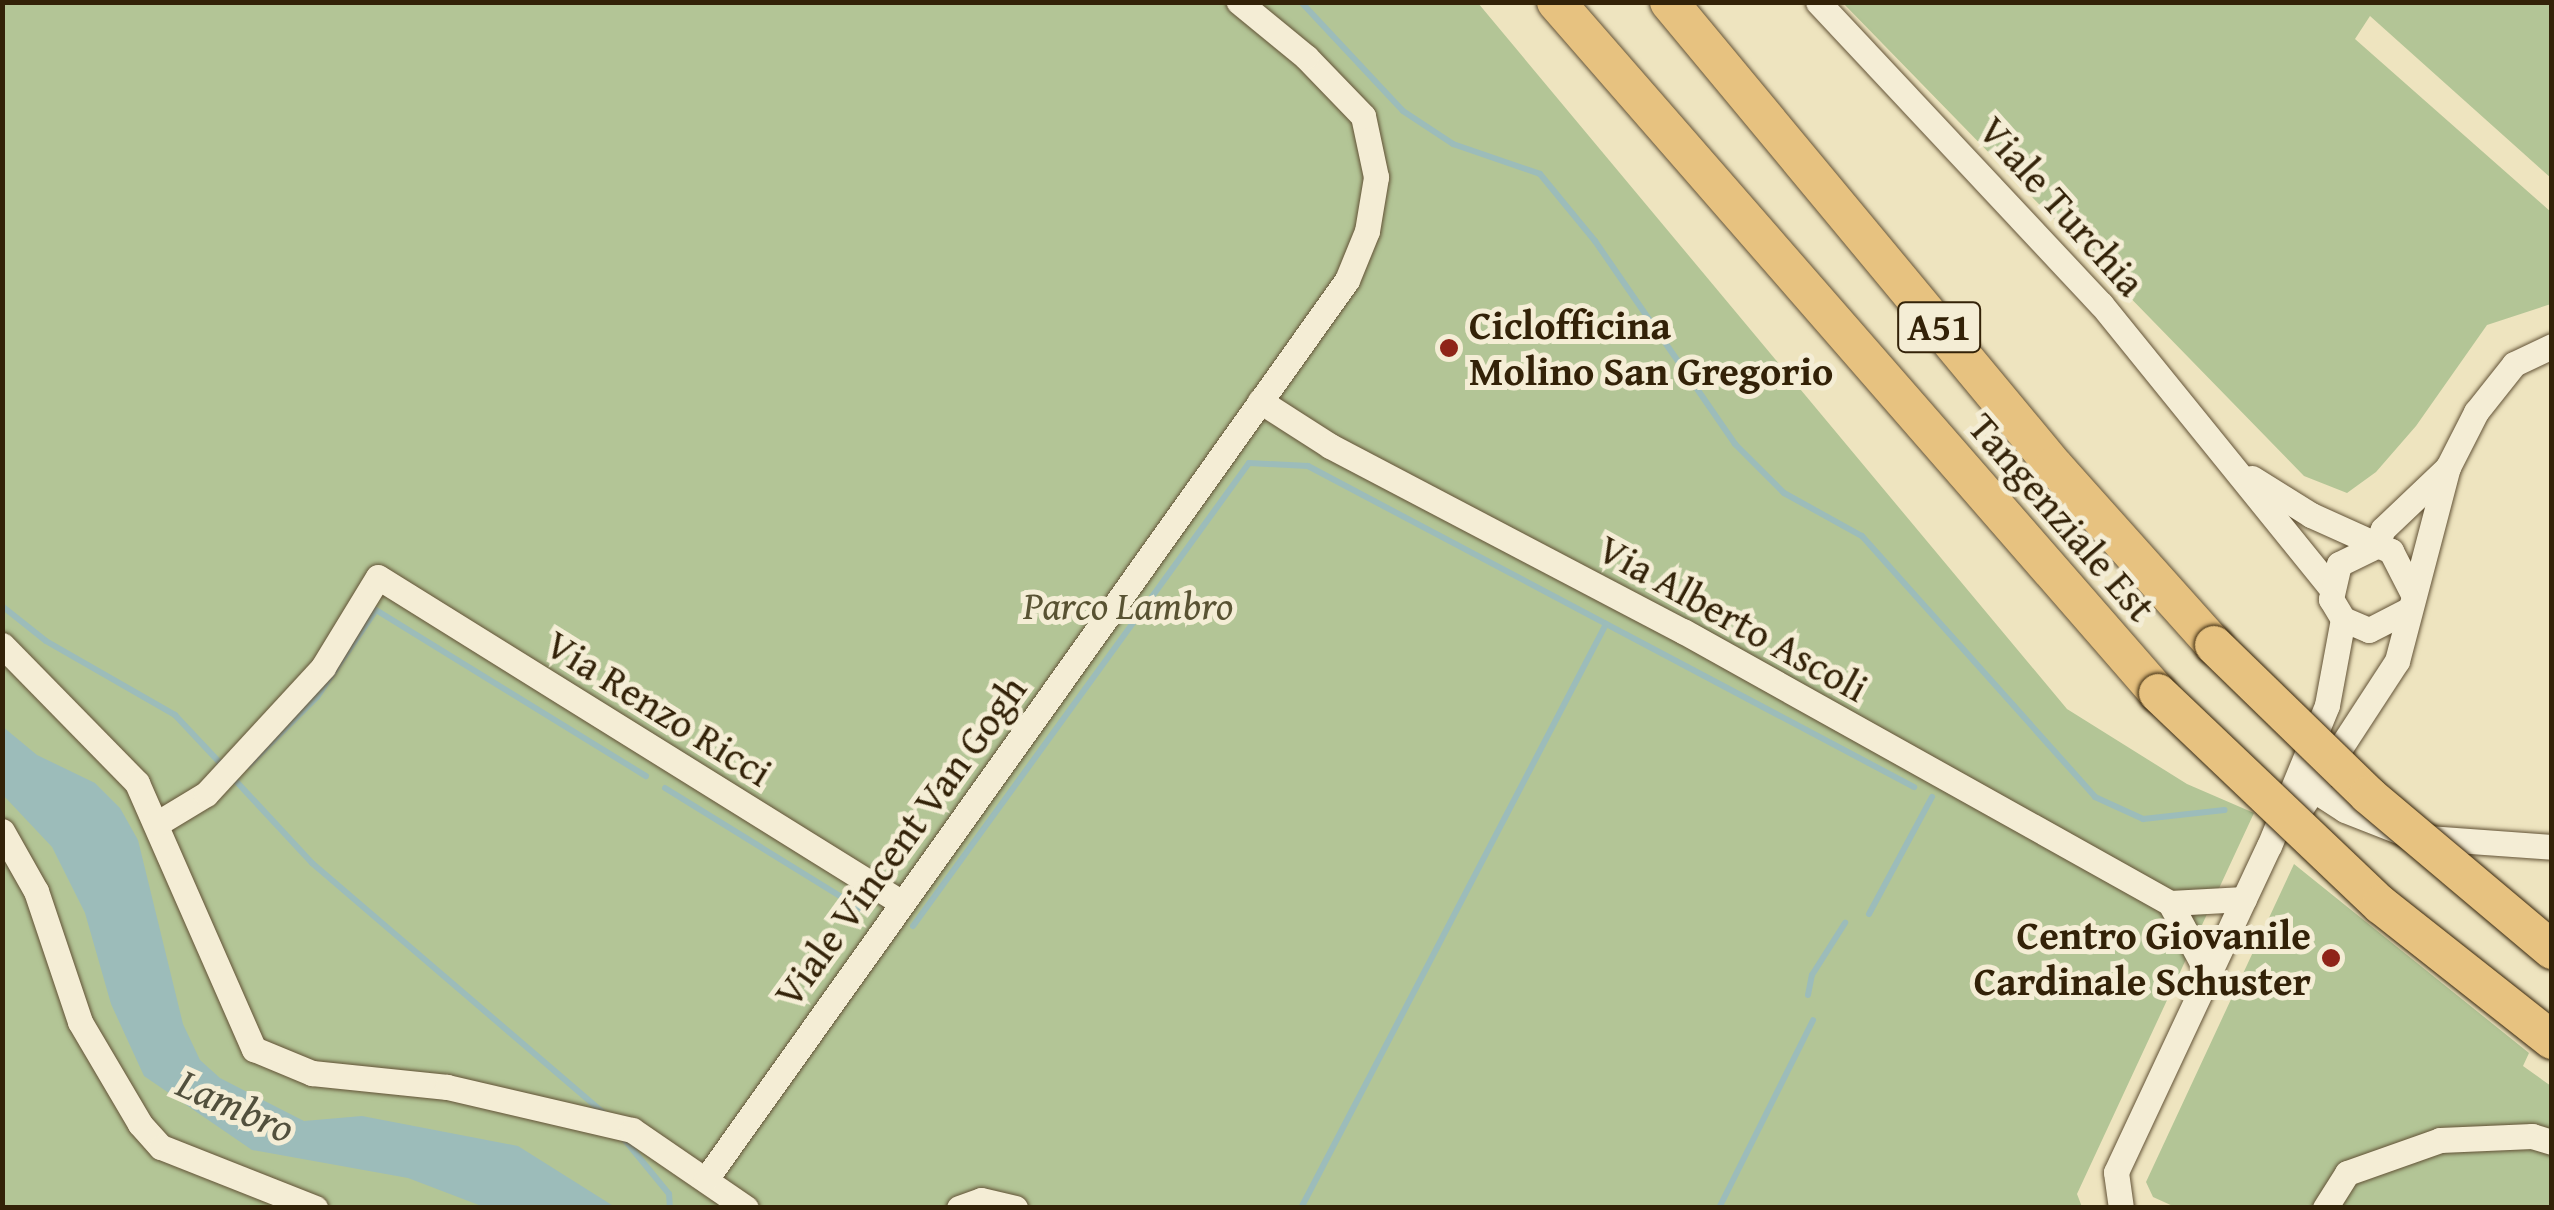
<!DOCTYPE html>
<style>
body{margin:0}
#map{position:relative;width:2554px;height:1210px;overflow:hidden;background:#eee4bf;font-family:"Gentium Book Plus",serif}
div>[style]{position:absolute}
.green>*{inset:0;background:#b3c596}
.water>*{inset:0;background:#9cbcba}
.stream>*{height:6px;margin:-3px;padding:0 3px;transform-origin:3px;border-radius:3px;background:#9cbcba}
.roads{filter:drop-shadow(0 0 2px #625236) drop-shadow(0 0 2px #625236)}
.minor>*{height:25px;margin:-12.5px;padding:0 12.5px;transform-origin:12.5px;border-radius:12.5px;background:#f4edd5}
.highway>*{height:38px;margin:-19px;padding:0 19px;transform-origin:19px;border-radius:19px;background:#e7c280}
.bridges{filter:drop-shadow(0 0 2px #332208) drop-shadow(0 0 2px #332208)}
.highway-bridge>*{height:38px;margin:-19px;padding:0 19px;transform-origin:19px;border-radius:19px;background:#e7c280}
.dots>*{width:28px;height:28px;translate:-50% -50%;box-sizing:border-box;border:5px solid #f4edd5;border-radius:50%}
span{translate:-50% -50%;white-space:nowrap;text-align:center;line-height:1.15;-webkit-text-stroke:10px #f4edd5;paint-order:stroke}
.shield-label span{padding:2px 8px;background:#f4edd5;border:2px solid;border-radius:8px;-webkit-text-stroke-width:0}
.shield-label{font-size:38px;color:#332208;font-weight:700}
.street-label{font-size:40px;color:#332208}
.poi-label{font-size:40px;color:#332208;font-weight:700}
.left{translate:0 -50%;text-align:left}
.right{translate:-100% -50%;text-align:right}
.park-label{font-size:40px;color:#595333;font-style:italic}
.water-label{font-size:42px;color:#52503d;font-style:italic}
.frame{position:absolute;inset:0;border:5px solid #332208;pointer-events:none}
</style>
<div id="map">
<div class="green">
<i style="clip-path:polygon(2px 3px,1478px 3px,2067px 709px,2187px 784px,2254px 813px,2077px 1194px,2082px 1207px,3px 1207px)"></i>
<i style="clip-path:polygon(1843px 3px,2551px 3px,2551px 178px,2370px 16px,2355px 39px,2551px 212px,2551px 304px,2487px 325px,2416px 426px,2376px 472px,2347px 493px,2304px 476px)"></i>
<i style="clip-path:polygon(2294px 864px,2529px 1053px,2523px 1066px,2551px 1086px,2551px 1207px,2175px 1207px,2153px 1197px,2146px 1182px)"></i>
</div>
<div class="water">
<i style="clip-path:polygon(2px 726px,37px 755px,95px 783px,120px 808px,138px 840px,183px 1024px,200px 1060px,220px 1078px,304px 1121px,362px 1116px,518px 1146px,615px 1207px,484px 1207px,408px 1178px,252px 1150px,144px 1076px,111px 1004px,85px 913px,52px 847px,3px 795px)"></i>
</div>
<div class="stream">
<i style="left:1301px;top:2px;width:149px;rotate:46.9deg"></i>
<i style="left:1403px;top:111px;width:60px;rotate:33.4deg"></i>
<i style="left:1453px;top:144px;width:92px;rotate:19deg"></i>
<i style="left:1540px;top:174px;width:87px;rotate:50.6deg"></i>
<i style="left:1595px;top:241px;width:247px;rotate:55.4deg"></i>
<i style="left:1735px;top:444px;width:69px;rotate:45deg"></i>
<i style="left:1784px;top:493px;width:89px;rotate:28.9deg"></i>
<i style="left:1862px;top:536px;width:350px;rotate:48.2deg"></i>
<i style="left:2095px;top:797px;width:53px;rotate:24.6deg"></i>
<i style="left:2143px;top:819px;width:82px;rotate:-6.3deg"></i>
<i style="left:2px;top:606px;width:56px;rotate:38.5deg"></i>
<i style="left:46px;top:641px;width:149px;rotate:29.8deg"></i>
<i style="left:175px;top:715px;width:67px;rotate:46.8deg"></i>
<i style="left:248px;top:766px;width:98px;rotate:-45deg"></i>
<i style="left:317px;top:697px;width:105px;rotate:-55.9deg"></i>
<i style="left:376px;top:610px;width:317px;rotate:31.6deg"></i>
<i style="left:238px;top:775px;width:6px;rotate:135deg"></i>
<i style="left:234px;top:779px;width:115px;rotate:47.1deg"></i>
<i style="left:312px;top:863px;width:383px;rotate:40.6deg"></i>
<i style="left:665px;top:788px;width:238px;rotate:31.7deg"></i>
<i style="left:1869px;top:914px;width:133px;rotate:-61.7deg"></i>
<i style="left:913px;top:926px;width:572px;rotate:-54.03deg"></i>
<i style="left:1249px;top:463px;width:59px;rotate:2.9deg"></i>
<i style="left:1308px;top:466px;width:686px;rotate:27.91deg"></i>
<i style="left:1808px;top:995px;width:20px;rotate:-79deg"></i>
<i style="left:1812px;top:975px;width:62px;rotate:-57.6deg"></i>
<i style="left:624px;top:1139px;width:71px;rotate:50.7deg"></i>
<i style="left:669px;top:1194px;width:14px;rotate:86deg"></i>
<i style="left:1301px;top:1208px;width:659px;rotate:-62.42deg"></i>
<i style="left:1719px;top:1208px;width:210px;rotate:-63.4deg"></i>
</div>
<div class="roads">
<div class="minor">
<i style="left:1818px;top:2px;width:414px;rotate:46.9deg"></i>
<i style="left:2101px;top:304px;width:364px;rotate:51deg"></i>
<i style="left:1260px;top:401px;width:83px;rotate:32.7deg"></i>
<i style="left:1330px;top:446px;width:399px;rotate:27.7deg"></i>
<i style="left:1683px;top:631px;width:558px;rotate:29.18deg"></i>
<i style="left:2170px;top:903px;width:74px;rotate:-3.1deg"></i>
<i style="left:2252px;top:478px;width:70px;rotate:32.1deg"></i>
<i style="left:2311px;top:515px;width:88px;rotate:24.2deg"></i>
<i style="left:2391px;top:551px;width:46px;rotate:62.9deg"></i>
<i style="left:2376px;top:546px;width:41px;rotate:154.1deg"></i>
<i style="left:2339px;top:564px;width:36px;rotate:103deg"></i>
<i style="left:2331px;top:599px;width:23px;rotate:59deg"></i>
<i style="left:2343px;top:619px;width:28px;rotate:23deg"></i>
<i style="left:2369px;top:630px;width:42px;rotate:-27.2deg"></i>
<i style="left:2376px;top:546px;width:18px;rotate:-68deg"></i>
<i style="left:2383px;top:529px;width:90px;rotate:-43.6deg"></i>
<i style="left:2px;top:645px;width:193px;rotate:45.6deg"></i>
<i style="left:137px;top:783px;width:291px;rotate:66.3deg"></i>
<i style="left:254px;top:1049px;width:63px;rotate:22.5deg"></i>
<i style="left:312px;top:1073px;width:136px;rotate:5.9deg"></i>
<i style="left:447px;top:1087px;width:190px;rotate:13.1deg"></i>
<i style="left:632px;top:1130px;width:138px;rotate:34.4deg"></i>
<i style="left:2311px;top:788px;width:40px;rotate:32.9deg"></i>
<i style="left:2345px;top:810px;width:74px;rotate:21.4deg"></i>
<i style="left:2414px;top:837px;width:138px;rotate:4.1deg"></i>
<i style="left:158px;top:823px;width:56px;rotate:-31.1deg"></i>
<i style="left:206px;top:794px;width:173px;rotate:-47.3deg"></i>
<i style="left:323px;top:667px;width:105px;rotate:-58.6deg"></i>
<i style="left:378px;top:577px;width:617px;rotate:31.89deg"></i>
<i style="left:2290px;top:825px;width:196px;rotate:-56.9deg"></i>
<i style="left:2397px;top:661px;width:201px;rotate:-75.3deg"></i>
<i style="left:2448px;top:467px;width:62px;rotate:-63deg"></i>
<i style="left:2476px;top:412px;width:61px;rotate:-51.6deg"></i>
<i style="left:2514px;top:364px;width:42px;rotate:-25.3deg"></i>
<i style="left:2px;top:831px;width:69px;rotate:60.5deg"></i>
<i style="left:36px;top:891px;width:138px;rotate:71.4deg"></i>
<i style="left:80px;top:1022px;width:118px;rotate:59.5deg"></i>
<i style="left:140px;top:1124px;width:31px;rotate:48deg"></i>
<i style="left:161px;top:1147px;width:166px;rotate:21.6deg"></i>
<i style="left:2170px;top:903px;width:81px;rotate:61.8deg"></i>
<i style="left:706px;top:1179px;width:1104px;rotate:-54.51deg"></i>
<i style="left:1347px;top:280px;width:53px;rotate:-67.8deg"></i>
<i style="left:1367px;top:231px;width:55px;rotate:-80.5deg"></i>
<i style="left:1376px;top:177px;width:62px;rotate:-102deg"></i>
<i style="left:1363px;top:116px;width:82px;rotate:-134deg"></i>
<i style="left:1306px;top:57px;width:87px;rotate:-140.6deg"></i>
<i style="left:959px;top:1208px;width:23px;rotate:-20deg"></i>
<i style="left:981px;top:1200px;width:35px;rotate:13deg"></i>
<i style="left:2121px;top:1208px;width:36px;rotate:-98deg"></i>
<i style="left:2116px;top:1172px;width:360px;rotate:-64.9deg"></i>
<i style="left:2269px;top:846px;width:152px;rotate:-67.6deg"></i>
<i style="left:2327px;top:705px;width:87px;rotate:-79.5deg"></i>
<i style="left:2325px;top:1208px;width:41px;rotate:-57.8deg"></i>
<i style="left:2347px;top:1173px;width:99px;rotate:-19.5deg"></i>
<i style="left:2440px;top:1140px;width:92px;rotate:-2.5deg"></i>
<i style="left:2532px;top:1136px;width:21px;rotate:17deg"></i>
</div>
<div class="highway">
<i style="left:1556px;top:2px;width:916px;rotate:48.94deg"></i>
<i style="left:1669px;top:2px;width:603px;rotate:50.32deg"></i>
<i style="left:2054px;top:466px;width:240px;rotate:48.2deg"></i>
</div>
</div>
<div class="bridges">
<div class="highway-bridge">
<i style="left:2214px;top:645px;width:215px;rotate:44.2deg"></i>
<i style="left:2368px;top:795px;width:241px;rotate:40.1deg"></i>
<i style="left:2158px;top:693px;width:308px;rotate:43.6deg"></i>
<i style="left:2381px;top:905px;width:218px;rotate:38.3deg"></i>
</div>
</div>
<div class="dots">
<i style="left:1449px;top:348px;background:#8f2418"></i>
<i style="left:2331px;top:958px;background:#8f2418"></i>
</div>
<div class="shield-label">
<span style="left:1939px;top:327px">A51</span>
</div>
<div class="street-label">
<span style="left:2062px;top:206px;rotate:48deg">Viale Turchia</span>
<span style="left:2062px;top:517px;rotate:49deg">Tangenziale Est</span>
<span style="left:1733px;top:618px;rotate:29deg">Via Alberto Ascoli</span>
<span style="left:659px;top:708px;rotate:32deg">Via Renzo Ricci</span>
<span style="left:900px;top:841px;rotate:-54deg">Viale Vincent Van Gogh</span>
</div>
<div class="poi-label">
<span class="left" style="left:1469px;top:348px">Ciclofficina<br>Molino San Gregorio</span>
<span class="right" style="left:2311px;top:958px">Centro Giovanile<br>Cardinale Schuster</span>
</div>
<div class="park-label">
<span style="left:1128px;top:605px">Parco Lambro</span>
</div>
<div class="water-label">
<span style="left:236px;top:1105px;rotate:24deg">Lambro</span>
</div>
<div class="frame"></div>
</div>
